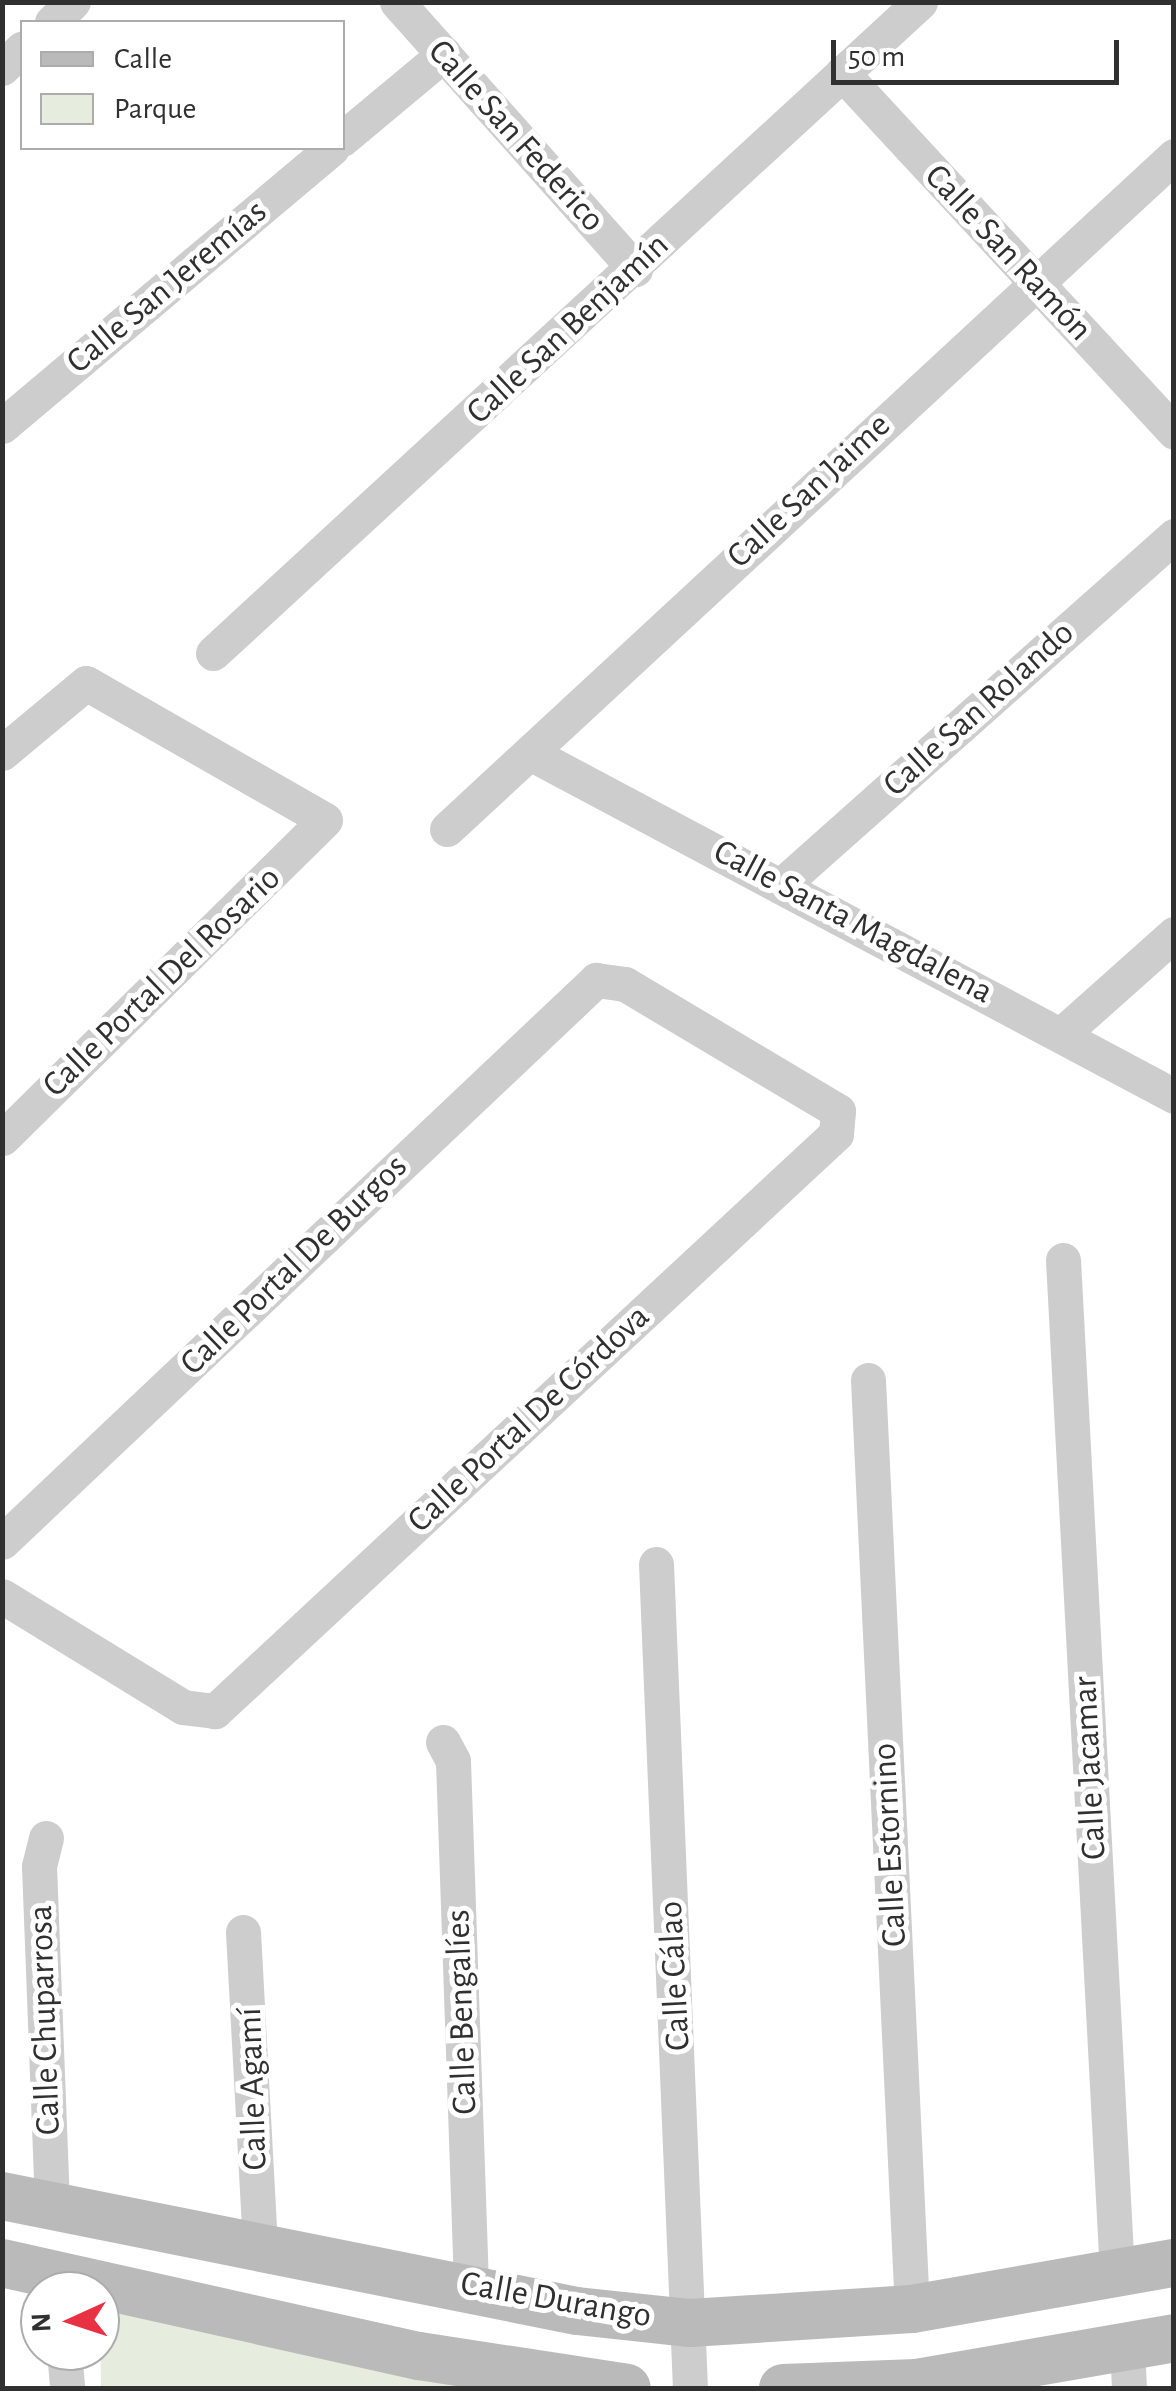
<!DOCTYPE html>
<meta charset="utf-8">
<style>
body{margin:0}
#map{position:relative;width:1176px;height:2391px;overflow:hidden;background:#fff;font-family:"Alegreya Sans",sans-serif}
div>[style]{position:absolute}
.green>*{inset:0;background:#e7edde}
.street>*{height:35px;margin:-17.5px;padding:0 17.5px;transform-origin:17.5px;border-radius:17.5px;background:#cdcdcd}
.secondary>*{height:48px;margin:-24px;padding:0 24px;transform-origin:24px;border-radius:24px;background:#bababa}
span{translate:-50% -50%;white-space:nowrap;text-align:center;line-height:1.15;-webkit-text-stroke:10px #fff;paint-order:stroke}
.street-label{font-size:35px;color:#303030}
.frame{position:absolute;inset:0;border:5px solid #303030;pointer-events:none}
.legend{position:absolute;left:20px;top:20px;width:325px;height:130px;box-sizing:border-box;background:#fff;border:2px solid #acacac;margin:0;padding:12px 18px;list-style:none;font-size:30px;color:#303030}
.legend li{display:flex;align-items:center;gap:20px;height:50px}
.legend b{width:50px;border:2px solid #acacac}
.north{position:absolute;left:20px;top:2271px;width:100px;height:100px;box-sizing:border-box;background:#fff;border:2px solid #acacac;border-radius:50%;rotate:267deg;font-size:28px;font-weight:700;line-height:40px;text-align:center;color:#303030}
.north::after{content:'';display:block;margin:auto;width:35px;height:45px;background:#e93144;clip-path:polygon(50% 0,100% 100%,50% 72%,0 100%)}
.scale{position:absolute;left:831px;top:40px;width:288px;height:45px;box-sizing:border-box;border:5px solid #303030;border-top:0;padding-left:12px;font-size:30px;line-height:35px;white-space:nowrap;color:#303030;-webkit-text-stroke:8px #fff;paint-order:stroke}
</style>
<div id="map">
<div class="green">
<i style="clip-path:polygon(109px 2309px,506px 2388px,101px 2388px,100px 2319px)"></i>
</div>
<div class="street">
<i style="left:397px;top:2px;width:358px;rotate:48.3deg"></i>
<i style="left:52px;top:22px;width:29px;rotate:-44deg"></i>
<i style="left:2px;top:68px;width:28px;rotate:-44deg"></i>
<i style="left:842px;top:73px;width:489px;rotate:47.2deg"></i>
<i style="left:342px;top:139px;width:133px;rotate:-39.8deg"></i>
<i style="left:2px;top:426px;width:431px;rotate:-40.1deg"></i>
<i style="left:213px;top:653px;width:961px;rotate:-42.64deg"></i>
<i style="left:2px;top:753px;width:109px;rotate:-39.8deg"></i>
<i style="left:86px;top:683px;width:275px;rotate:29.8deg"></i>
<i style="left:325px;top:820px;width:453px;rotate:135.4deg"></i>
<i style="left:530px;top:753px;width:730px;rotate:28.04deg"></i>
<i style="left:447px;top:829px;width:991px;rotate:-42.79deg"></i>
<i style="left:785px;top:882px;width:521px;rotate:-41.65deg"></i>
<i style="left:1063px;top:1033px;width:149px;rotate:-41.7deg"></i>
<i style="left:1063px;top:1260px;width:1016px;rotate:86.95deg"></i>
<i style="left:868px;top:1380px;width:930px;rotate:87.29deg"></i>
<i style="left:2px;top:1542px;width:818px;rotate:-43.41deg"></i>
<i style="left:596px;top:980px;width:29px;rotate:8deg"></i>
<i style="left:625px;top:984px;width:248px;rotate:30.8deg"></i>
<i style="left:838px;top:1111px;width:23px;rotate:95deg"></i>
<i style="left:836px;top:1134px;width:848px;rotate:137.1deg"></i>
<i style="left:215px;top:1711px;width:32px;rotate:-173deg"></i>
<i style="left:183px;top:1707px;width:212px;rotate:-148.5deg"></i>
<i style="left:656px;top:1564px;width:825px;rotate:87.64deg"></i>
<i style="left:443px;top:1742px;width:21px;rotate:62deg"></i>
<i style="left:453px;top:1761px;width:523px;rotate:88.03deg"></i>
<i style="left:46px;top:1838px;width:29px;rotate:104deg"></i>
<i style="left:39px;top:1866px;width:338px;rotate:87.8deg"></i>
<i style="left:243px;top:1932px;width:313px;rotate:86.9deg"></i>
<i style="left:1127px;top:2346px;width:42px;rotate:87.3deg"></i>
<i style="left:64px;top:2351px;width:37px;rotate:85deg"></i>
</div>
<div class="secondary">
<i style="left:2px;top:2196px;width:586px;rotate:11.31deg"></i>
<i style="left:577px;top:2311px;width:114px;rotate:6.1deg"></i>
<i style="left:690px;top:2323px;width:222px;rotate:-3.6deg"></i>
<i style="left:912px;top:2309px;width:266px;rotate:-10deg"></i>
<i style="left:2px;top:2263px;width:427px;rotate:12.6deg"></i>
<i style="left:419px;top:2356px;width:210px;rotate:8.7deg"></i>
<i style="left:783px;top:2388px;width:134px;rotate:-2.1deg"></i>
<i style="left:917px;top:2383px;width:261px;rotate:-9.9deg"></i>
</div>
<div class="street-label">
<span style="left:516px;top:136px;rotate:48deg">Calle San Federico</span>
<span style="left:1008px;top:253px;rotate:47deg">Calle San Ramón</span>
<span style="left:167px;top:287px;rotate:-40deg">Calle San Jeremías</span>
<span style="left:568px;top:329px;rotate:-43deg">Calle San Benjamín</span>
<span style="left:809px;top:491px;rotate:-43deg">Calle San Jaime</span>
<span style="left:979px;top:709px;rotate:-42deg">Calle San Rolando</span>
<span style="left:853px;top:922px;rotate:28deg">Calle Santa Magdalena</span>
<span style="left:162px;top:982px;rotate:-44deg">Calle Portal Del Rosario</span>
<span style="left:294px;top:1265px;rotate:-44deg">Calle Portal De Burgos</span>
<span style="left:529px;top:1419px;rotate:-43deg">Calle Portal De Córdova</span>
<span style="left:1090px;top:1768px;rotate:-93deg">Calle Jacamar</span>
<span style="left:890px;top:1845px;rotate:-93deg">Calle Estornino</span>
<span style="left:675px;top:1976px;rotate:-93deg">Calle Cálao</span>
<span style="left:462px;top:2012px;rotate:-92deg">Calle Bengalíes</span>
<span style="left:45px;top:2020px;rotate:-92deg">Calle Chuparrosa</span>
<span style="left:253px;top:2089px;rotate:-92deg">Calle Agamí</span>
<span style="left:556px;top:2300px;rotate:10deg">Calle Durango</span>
</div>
<div class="frame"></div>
<ul class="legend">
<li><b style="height:12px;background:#bababa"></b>Calle</li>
<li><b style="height:28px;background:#e7edde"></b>Parque</li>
</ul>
<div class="north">N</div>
<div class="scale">50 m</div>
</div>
